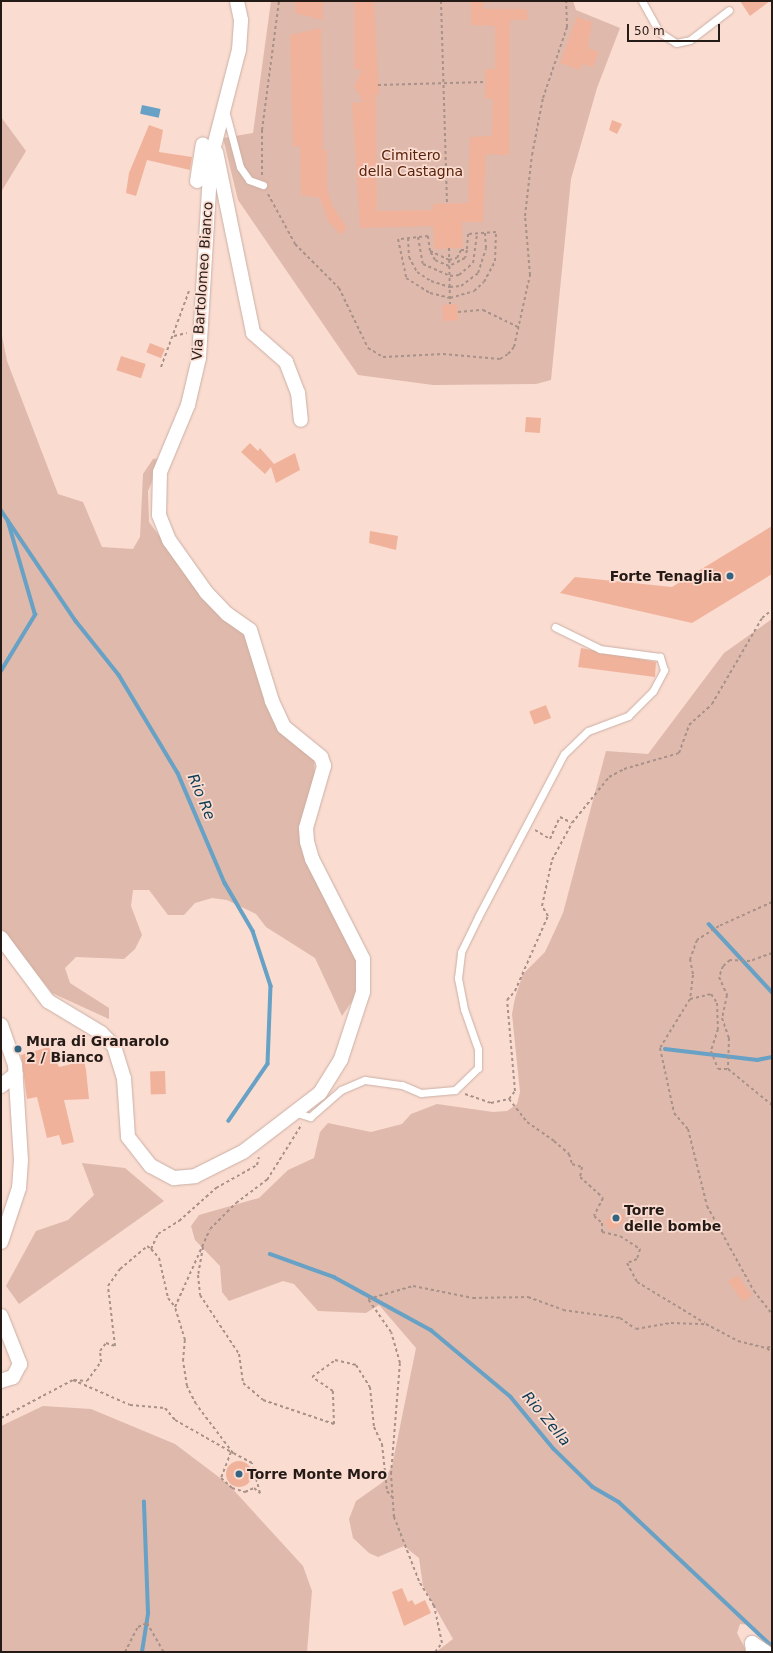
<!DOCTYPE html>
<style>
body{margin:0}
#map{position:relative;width:773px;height:1653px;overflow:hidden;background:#fadcd1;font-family:"DejaVu Sans",sans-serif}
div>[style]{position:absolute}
.green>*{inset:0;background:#dfb9ab}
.water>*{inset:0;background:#67a1c5;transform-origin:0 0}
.stream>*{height:3.5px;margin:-1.75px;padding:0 1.75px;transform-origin:1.75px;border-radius:1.75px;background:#67a1c5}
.building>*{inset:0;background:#f1b29b;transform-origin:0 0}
.round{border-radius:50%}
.path>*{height:2px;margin-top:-1px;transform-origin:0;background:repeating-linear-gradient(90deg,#a89189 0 3px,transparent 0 6px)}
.roads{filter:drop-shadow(0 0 1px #cbafa4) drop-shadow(0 0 1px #cbafa4)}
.lane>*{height:7px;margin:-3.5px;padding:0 3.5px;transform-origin:3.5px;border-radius:3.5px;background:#fff}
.street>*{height:14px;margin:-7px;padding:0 7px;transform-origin:7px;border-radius:7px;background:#fff}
.dots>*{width:11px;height:11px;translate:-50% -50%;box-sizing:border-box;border:2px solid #fadcd1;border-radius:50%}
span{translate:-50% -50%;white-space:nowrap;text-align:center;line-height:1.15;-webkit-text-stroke:3.5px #fadcd1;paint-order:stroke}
.park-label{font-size:14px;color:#59220a}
.street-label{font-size:14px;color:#241a16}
.poi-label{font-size:14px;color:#241a16;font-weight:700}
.right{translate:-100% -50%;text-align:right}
.left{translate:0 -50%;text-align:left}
.water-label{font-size:15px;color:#0c3c55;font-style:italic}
.frame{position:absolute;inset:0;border:2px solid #241a16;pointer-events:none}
.scale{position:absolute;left:627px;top:24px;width:93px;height:18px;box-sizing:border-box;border:2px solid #241a16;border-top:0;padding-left:5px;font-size:12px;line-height:14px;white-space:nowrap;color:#241a16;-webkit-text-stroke:3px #fadcd1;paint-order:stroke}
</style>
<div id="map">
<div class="green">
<i style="clip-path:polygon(271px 1px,573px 1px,576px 10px,620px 28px,597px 88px,571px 179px,551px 380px,536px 384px,433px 385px,358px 375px,238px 200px,223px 138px,253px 133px)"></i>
<i style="clip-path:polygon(1px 117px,26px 151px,1px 192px)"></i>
<i style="clip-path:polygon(1px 331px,7px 361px,58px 494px,83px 502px,102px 547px,133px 549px,140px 537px,143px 474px,153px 459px,162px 458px,148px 491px,149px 522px,218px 615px,244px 633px,273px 718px,314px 760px,315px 774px,300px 822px,302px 852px,359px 965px,356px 995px,342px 1016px,315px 958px,266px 927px,256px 914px,227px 900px,212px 898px,195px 903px,184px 915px,168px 915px,149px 890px,133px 890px,131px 906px,142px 935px,135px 949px,124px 959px,76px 957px,65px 968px,70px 983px,109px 1008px,109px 1019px,52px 993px,1px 928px)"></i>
<i style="clip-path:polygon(772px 619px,772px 1650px,752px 1625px,740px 1624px,737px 1633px,747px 1652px,436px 1652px,453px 1639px,423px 1586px,419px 1558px,404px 1546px,378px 1557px,369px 1553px,353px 1538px,349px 1519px,356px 1501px,383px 1482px,392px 1466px,416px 1348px,379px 1305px,366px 1313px,318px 1311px,294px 1284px,283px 1281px,229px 1301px,222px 1292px,220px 1266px,195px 1240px,191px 1226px,199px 1215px,259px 1198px,288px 1170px,314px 1158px,320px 1132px,328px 1123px,371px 1132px,402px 1124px,411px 1114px,437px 1104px,493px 1112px,507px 1111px,517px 1104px,520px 1092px,512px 1014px,515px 998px,523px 974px,545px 952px,563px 913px,606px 751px,648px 754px,724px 653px)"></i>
<i style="clip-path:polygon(82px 1163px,125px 1168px,164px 1201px,19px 1304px,6px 1286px,36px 1231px,68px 1220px,94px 1195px)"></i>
<i style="clip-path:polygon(43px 1406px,91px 1409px,175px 1444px,228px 1484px,303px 1566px,312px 1591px,307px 1652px,1px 1652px,1px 1426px)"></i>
</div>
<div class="water">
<i style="left:142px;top:105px;width:19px;height:9px;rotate:12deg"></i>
</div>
<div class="stream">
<i style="left:1px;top:510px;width:134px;rotate:56deg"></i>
<i style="left:76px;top:621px;width:69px;rotate:51.5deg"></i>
<i style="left:119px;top:675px;width:114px;rotate:59deg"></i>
<i style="left:178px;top:773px;width:120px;rotate:66.9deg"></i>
<i style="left:225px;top:883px;width:56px;rotate:59.7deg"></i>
<i style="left:253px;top:931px;width:58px;rotate:71.9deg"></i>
<i style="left:271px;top:986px;width:78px;rotate:92.2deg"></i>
<i style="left:268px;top:1064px;width:69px;rotate:124.4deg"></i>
<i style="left:1px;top:671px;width:66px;rotate:-58.7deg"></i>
<i style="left:35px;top:615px;width:97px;rotate:-106.2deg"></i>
<i style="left:709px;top:924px;width:93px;rotate:47.2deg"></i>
<i style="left:665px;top:1049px;width:93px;rotate:6.8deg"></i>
<i style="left:757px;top:1060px;width:15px;rotate:-11deg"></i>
<i style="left:270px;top:1254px;width:68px;rotate:19.8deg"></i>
<i style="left:334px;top:1277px;width:111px;rotate:28.7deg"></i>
<i style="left:431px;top:1330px;width:104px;rotate:39.9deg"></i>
<i style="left:511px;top:1397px;width:67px;rotate:50.4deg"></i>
<i style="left:554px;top:1449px;width:54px;rotate:44.3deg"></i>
<i style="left:593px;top:1487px;width:30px;rotate:30deg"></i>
<i style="left:619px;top:1502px;width:210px;rotate:43.3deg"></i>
<i style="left:142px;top:1652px;width:39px;rotate:-81deg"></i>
<i style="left:148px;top:1613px;width:111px;rotate:-92.1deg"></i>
</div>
<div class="building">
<i style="clip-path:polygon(295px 1px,323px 1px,323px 20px,295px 13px)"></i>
<i style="clip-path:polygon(354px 1px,374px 1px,379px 94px,376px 95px,377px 211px,433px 210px,433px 204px,468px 203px,470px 137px,492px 136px,493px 99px,485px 98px,485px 69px,495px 69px,495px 26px,471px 25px,471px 1px,483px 1px,483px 9px,527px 9px,528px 20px,510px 20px,509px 155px,486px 154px,483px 222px,462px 222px,463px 248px,434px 249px,433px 226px,360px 228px,352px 103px,363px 102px,354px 86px,362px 70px,354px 69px)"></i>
<i style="clip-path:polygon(740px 1px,770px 1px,750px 16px)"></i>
<i style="clip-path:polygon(577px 17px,592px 22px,588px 48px,599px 52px,593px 67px,582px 64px,580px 70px,560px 63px)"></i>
<i style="clip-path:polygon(321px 28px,323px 150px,327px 150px,327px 187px,332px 205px,347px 228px,341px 235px,328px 221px,320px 198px,301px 195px,300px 146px,293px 147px,290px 35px)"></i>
<i style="clip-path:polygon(612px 120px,622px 124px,617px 134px,609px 130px)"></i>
<i style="clip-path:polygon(149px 125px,163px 130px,159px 152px,192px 157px,190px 170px,147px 160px,136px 196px,126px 193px,129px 173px)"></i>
<i style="left:457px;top:304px;width:16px;height:15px;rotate:86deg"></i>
<i style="left:150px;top:343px;width:16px;height:10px;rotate:22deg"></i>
<i style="left:121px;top:356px;width:26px;height:15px;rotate:18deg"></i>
<i style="left:526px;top:417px;width:15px;height:15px;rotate:4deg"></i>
<i style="clip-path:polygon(250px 443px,258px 451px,260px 448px,274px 464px,295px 453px,300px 470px,276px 483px,271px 467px,265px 474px,241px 452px)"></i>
<i style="clip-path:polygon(772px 526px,772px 574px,692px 623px,560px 593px,575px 577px,672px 587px)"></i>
<i style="clip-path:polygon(370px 531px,398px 536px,396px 550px,369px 543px)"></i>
<i style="clip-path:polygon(581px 648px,656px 662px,655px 677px,578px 667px)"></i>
<i style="left:546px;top:705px;width:14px;height:18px;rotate:69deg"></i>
<i style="clip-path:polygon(49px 1047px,59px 1067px,84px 1061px,86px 1070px,89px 1099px,64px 1100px,74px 1142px,62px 1145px,59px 1135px,47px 1138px,37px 1097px,27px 1099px,21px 1055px)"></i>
<i style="left:165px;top:1071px;width:23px;height:15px;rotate:88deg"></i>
<i style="clip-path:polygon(614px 1214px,624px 1214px,624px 1222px,611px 1230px,604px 1222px)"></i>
<i style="left:737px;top:1275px;width:25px;height:11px;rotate:53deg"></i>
<i class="round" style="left:226px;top:1461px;width:26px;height:26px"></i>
<i style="clip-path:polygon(402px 1588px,408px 1602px,412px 1600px,415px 1605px,425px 1600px,431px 1613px,404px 1626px,392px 1592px)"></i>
</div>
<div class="path">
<i style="left:441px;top:1px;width:202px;rotate:88.3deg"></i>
<i style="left:378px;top:85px;width:107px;rotate:-1.6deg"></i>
<i style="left:262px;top:175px;width:45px;rotate:-90deg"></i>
<i style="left:262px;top:130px;width:130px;rotate:-82.5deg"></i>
<i style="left:268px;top:194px;width:57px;rotate:61.6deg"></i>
<i style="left:295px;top:244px;width:62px;rotate:45deg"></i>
<i style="left:339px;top:288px;width:67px;rotate:64.2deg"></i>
<i style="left:368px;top:348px;width:17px;rotate:31deg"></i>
<i style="left:383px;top:357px;width:60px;rotate:-2.9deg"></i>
<i style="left:443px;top:354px;width:57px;rotate:5deg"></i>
<i style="left:500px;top:359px;width:9px;rotate:-32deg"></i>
<i style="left:508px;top:354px;width:9px;rotate:-49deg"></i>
<i style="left:514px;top:347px;width:74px;rotate:-77.5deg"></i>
<i style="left:530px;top:275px;width:59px;rotate:-94.8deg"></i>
<i style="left:525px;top:216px;width:61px;rotate:-83.5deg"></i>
<i style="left:532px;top:155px;width:58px;rotate:-79.1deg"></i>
<i style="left:543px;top:98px;width:75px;rotate:-71.3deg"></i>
<i style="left:567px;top:27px;width:26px;rotate:-92deg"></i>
<i style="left:418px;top:237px;width:27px;rotate:80deg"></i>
<i style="left:423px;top:264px;width:30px;rotate:24deg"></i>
<i style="left:450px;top:276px;width:9px;rotate:-6deg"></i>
<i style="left:459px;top:275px;width:18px;rotate:-41deg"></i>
<i style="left:473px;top:263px;width:29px;rotate:-82deg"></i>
<i style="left:408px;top:238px;width:19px;rotate:87deg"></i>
<i style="left:409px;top:257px;width:17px;rotate:62deg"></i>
<i style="left:417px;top:272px;width:17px;rotate:33deg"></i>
<i style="left:431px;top:281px;width:20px;rotate:18deg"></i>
<i style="left:450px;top:287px;width:11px;rotate:-5deg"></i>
<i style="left:461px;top:286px;width:21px;rotate:-37deg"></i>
<i style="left:478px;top:273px;width:26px;rotate:-72deg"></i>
<i style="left:486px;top:248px;width:15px;rotate:-94deg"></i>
<i style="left:449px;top:248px;width:56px;rotate:89deg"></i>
<i style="left:461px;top:250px;width:6px"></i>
<i style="left:467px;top:250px;width:8px;rotate:104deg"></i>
<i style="left:465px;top:258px;width:18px;rotate:153deg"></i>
<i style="left:449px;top:266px;width:15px;rotate:-157deg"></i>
<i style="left:435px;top:260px;width:10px;rotate:-119deg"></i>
<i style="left:430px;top:251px;width:21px;rotate:25deg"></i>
<i style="left:449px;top:260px;width:8px;rotate:-14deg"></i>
<i style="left:457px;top:258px;width:9px;rotate:-63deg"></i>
<i style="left:430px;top:251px;width:15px;rotate:-98deg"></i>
<i style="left:428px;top:236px;width:30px;rotate:174deg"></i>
<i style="left:398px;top:239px;width:40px;rotate:78deg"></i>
<i style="left:406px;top:278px;width:28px;rotate:32deg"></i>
<i style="left:430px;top:293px;width:21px;rotate:14deg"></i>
<i style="left:450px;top:298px;width:25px;rotate:-16deg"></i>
<i style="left:474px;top:291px;width:13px;rotate:-42deg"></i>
<i style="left:484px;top:282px;width:24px;rotate:-62deg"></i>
<i style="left:495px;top:261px;width:29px;rotate:-88deg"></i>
<i style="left:496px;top:232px;width:28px;rotate:176deg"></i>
<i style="left:468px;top:234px;width:16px;rotate:94deg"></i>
<i style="left:458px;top:312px;width:25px;rotate:-5deg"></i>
<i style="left:483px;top:310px;width:39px;rotate:26deg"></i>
<i style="left:174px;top:336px;width:13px;rotate:-13deg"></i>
<i style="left:161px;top:367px;width:81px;rotate:-69.8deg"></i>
<i style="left:535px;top:830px;width:17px;rotate:31deg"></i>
<i style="left:550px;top:839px;width:24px;rotate:-66deg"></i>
<i style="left:560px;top:817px;width:13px;rotate:27deg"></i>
<i style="left:772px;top:902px;width:58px;rotate:155.6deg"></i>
<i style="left:719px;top:926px;width:26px;rotate:148deg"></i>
<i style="left:697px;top:940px;width:20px;rotate:110deg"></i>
<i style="left:690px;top:959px;width:16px;rotate:79deg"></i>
<i style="left:693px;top:975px;width:24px;rotate:97deg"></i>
<i style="left:690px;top:999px;width:57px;rotate:121.5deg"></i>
<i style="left:660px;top:1048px;width:66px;rotate:77.8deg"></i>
<i style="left:674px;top:1113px;width:21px;rotate:49deg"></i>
<i style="left:688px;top:1129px;width:79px;rotate:76.1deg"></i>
<i style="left:707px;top:1206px;width:97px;rotate:61.1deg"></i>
<i style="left:754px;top:1291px;width:29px;rotate:52deg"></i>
<i style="left:772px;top:953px;width:23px;rotate:160deg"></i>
<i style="left:750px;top:961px;width:20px;rotate:-177deg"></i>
<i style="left:730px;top:960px;width:9px;rotate:139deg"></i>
<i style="left:723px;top:966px;width:12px;rotate:110deg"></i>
<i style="left:719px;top:977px;width:20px;rotate:66deg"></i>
<i style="left:727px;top:995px;width:24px;rotate:102deg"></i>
<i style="left:722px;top:1018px;width:21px;rotate:71deg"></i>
<i style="left:729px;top:1038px;width:31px;rotate:92deg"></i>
<i style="left:728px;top:1069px;width:57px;rotate:39.3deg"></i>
<i style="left:690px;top:999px;width:22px;rotate:-13deg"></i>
<i style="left:711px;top:994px;width:11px;rotate:56deg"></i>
<i style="left:717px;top:1003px;width:26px;rotate:88deg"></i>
<i style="left:718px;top:1029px;width:23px;rotate:108deg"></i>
<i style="left:711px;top:1051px;width:19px;rotate:69deg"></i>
<i style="left:718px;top:1069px;width:10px"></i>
<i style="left:465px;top:1094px;width:28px;rotate:19deg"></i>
<i style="left:491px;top:1103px;width:18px;rotate:-13deg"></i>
<i style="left:509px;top:1099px;width:10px;rotate:-53deg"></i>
<i style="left:515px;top:1091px;width:91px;rotate:-95deg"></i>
<i style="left:507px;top:1000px;width:12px;rotate:-48deg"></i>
<i style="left:515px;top:991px;width:82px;rotate:-66.3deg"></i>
<i style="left:548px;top:916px;width:12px;rotate:-121deg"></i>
<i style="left:542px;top:906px;width:47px;rotate:-77.7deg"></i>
<i style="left:552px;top:860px;width:42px;rotate:-61.6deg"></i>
<i style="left:572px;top:823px;width:59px;rotate:-51.2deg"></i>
<i style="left:609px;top:777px;width:17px;rotate:-28deg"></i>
<i style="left:624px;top:769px;width:57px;rotate:-16.2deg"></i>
<i style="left:679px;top:753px;width:30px;rotate:-70deg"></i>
<i style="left:689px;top:725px;width:31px;rotate:-42deg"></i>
<i style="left:712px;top:704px;width:99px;rotate:-59.8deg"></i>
<i style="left:762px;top:618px;width:13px;rotate:-39deg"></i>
<i style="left:509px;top:1099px;width:29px;rotate:52deg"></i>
<i style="left:527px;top:1122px;width:33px;rotate:35deg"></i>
<i style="left:554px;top:1141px;width:20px;rotate:41deg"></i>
<i style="left:569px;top:1154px;width:10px;rotate:73deg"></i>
<i style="left:572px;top:1164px;width:10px;rotate:17deg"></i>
<i style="left:582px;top:1167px;width:10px;rotate:101deg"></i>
<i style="left:580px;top:1177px;width:31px;rotate:42deg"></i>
<i style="left:603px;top:1198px;width:20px;rotate:117deg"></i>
<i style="left:594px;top:1216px;width:11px;rotate:41deg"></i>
<i style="left:602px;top:1223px;width:9px;rotate:90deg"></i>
<i style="left:602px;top:1232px;width:18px;rotate:13deg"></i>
<i style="left:620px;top:1236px;width:24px;rotate:33deg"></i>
<i style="left:640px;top:1249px;width:10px;rotate:107deg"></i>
<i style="left:637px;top:1259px;width:11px;rotate:158deg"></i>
<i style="left:627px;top:1263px;width:21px;rotate:62deg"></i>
<i style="left:637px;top:1282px;width:79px;rotate:31.1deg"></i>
<i style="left:203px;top:1247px;width:28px;rotate:100deg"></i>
<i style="left:198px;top:1275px;width:20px;rotate:84deg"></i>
<i style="left:200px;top:1295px;width:71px;rotate:56.5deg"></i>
<i style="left:239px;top:1354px;width:29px;rotate:82deg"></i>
<i style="left:243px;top:1383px;width:26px;rotate:40deg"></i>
<i style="left:263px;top:1400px;width:75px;rotate:18.7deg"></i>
<i style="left:334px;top:1424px;width:33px;rotate:-92deg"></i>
<i style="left:333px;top:1391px;width:25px;rotate:-146deg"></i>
<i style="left:312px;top:1377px;width:29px;rotate:-36deg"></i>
<i style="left:335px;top:1360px;width:22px;rotate:13deg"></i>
<i style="left:356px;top:1365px;width:26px;rotate:58deg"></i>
<i style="left:370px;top:1387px;width:40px;rotate:84.3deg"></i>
<i style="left:374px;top:1427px;width:19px;rotate:65deg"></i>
<i style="left:382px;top:1444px;width:47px;rotate:83.9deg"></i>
<i style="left:387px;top:1491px;width:8px;rotate:50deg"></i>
<i style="left:151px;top:1249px;width:12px;rotate:48deg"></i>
<i style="left:159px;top:1258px;width:41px;rotate:77.3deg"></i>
<i style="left:168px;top:1298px;width:11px;rotate:52deg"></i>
<i style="left:767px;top:1348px;width:7px;rotate:45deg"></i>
<i style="left:74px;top:1380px;width:13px;rotate:4deg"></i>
<i style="left:87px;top:1381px;width:24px;rotate:-54deg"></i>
<i style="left:101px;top:1362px;width:11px;rotate:-95deg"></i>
<i style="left:100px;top:1351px;width:10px;rotate:-53deg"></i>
<i style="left:106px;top:1343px;width:9px;rotate:18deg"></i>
<i style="left:115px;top:1346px;width:60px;rotate:-96.7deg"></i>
<i style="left:108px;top:1286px;width:21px;rotate:-55deg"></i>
<i style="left:120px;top:1269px;width:35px;rotate:-40deg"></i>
<i style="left:147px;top:1246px;width:5px;rotate:37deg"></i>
<i style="left:151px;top:1249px;width:17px;rotate:-65deg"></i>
<i style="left:158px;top:1234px;width:25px;rotate:-32deg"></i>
<i style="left:179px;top:1221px;width:50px;rotate:-41.7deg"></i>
<i style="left:216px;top:1188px;width:47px;rotate:-29.3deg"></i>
<i style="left:257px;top:1165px;width:8px;rotate:-76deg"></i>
<i style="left:1px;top:1418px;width:81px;rotate:-27.8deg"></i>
<i style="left:73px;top:1380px;width:62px;rotate:23.7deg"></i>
<i style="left:130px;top:1405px;width:35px;rotate:5deg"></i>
<i style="left:165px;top:1408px;width:16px;rotate:50deg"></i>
<i style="left:175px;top:1420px;width:67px;rotate:29.6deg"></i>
<i style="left:233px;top:1453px;width:61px;rotate:-127.1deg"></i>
<i style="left:196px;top:1404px;width:20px;rotate:-117deg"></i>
<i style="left:187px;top:1386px;width:25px;rotate:-99deg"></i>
<i style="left:183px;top:1361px;width:21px;rotate:-85deg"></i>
<i style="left:185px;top:1340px;width:34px;rotate:-107deg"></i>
<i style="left:175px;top:1307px;width:85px;rotate:-65.8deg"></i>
<i style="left:210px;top:1229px;width:37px;rotate:-45deg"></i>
<i style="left:236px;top:1203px;width:39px;rotate:-37deg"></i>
<i style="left:267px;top:1180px;width:66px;rotate:-58deg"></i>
<i style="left:231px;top:1452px;width:28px;rotate:111deg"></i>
<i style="left:221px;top:1478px;width:15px;rotate:42deg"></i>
<i style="left:232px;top:1488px;width:14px;rotate:17deg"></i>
<i style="left:245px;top:1492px;width:10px;rotate:-24deg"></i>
<i style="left:254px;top:1488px;width:8px;rotate:40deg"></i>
<i style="left:260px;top:1493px;width:31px;rotate:-105deg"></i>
<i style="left:252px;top:1463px;width:21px;rotate:-152deg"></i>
<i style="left:125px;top:1652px;width:28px;rotate:-63deg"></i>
<i style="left:138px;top:1627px;width:10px;rotate:-24deg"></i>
<i style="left:147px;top:1623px;width:34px;rotate:60deg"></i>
<i style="left:435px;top:1652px;width:11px;rotate:-52deg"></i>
<i style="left:442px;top:1643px;width:38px;rotate:-102deg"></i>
<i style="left:434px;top:1606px;width:29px;rotate:-121deg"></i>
<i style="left:419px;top:1581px;width:69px;rotate:-111.3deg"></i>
<i style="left:394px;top:1517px;width:43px;rotate:-94deg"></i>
<i style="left:391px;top:1474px;width:111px;rotate:-85.4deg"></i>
<i style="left:400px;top:1363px;width:32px;rotate:-106deg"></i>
<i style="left:391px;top:1332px;width:40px;rotate:-124.9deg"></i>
<i style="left:368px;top:1299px;width:47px;rotate:-16.1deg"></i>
<i style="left:413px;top:1286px;width:61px;rotate:11.3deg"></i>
<i style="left:473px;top:1298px;width:55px;rotate:-1deg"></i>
<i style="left:528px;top:1297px;width:37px;rotate:20deg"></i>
<i style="left:563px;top:1310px;width:58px;rotate:8deg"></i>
<i style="left:620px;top:1318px;width:19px;rotate:35deg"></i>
<i style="left:636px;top:1329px;width:36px;rotate:-10deg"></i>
<i style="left:671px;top:1323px;width:35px;rotate:2deg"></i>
<i style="left:706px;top:1324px;width:36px;rotate:28deg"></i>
<i style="left:738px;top:1341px;width:30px;rotate:14deg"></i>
<i style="left:767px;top:1348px;width:5px;rotate:-22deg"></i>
</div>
<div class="roads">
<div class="lane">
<i style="left:642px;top:1px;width:35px;rotate:61deg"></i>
<i style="left:659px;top:32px;width:20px;rotate:33deg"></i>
<i style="left:676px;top:43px;width:14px;rotate:-12deg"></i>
<i style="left:690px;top:40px;width:49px;rotate:-37.6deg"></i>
<i style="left:226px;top:114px;width:55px;rotate:75.2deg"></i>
<i style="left:240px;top:167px;width:16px;rotate:55deg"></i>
<i style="left:249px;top:180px;width:15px;rotate:20deg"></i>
<i style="left:297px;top:1113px;width:14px;rotate:17deg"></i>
<i style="left:310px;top:1117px;width:41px;rotate:-41.1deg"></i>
<i style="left:341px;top:1090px;width:26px;rotate:-23deg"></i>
<i style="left:365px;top:1080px;width:37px;rotate:8deg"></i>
<i style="left:402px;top:1085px;width:21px;rotate:23deg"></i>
<i style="left:421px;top:1093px;width:34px;rotate:-5deg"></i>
<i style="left:455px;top:1090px;width:32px;rotate:-44deg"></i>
<i style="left:478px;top:1068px;width:19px;rotate:-90deg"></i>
<i style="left:478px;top:1049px;width:42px;rotate:-109.3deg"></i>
<i style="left:464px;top:1009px;width:32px;rotate:-101deg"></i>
<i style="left:458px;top:978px;width:26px;rotate:-83deg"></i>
<i style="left:461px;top:952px;width:39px;rotate:-64deg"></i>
<i style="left:478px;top:917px;width:184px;rotate:-62.2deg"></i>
<i style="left:564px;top:754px;width:33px;rotate:-44deg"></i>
<i style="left:588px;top:731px;width:43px;rotate:-20.6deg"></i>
<i style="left:628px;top:716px;width:35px;rotate:-45deg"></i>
<i style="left:653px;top:691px;width:24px;rotate:-62deg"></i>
<i style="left:664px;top:670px;width:14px;rotate:-107deg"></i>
<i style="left:660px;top:657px;width:61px;rotate:-172.4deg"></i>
<i style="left:600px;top:649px;width:50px;rotate:-153.9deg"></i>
</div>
<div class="street">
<i style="left:216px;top:152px;width:185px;rotate:78.4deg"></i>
<i style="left:253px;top:333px;width:44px;rotate:41.3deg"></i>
<i style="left:286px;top:362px;width:33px;rotate:69deg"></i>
<i style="left:298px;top:393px;width:27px;rotate:84deg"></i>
<i style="left:197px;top:181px;width:37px;rotate:-81deg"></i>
<i style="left:1px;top:938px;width:79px;rotate:53.3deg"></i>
<i style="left:48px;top:1001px;width:62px;rotate:31.1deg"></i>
<i style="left:101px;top:1033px;width:18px;rotate:45deg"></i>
<i style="left:114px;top:1046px;width:34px;rotate:73deg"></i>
<i style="left:124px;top:1078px;width:59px;rotate:86.1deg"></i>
<i style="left:128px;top:1137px;width:37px;rotate:52deg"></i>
<i style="left:151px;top:1166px;width:26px;rotate:28deg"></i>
<i style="left:174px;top:1178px;width:21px;rotate:-5deg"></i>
<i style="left:195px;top:1176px;width:54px;rotate:-26.6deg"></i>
<i style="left:243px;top:1152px;width:97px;rotate:-37.5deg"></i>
<i style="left:320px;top:1093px;width:40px;rotate:-58deg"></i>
<i style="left:341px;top:1059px;width:71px;rotate:-71.8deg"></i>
<i style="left:363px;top:992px;width:33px;rotate:-90deg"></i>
<i style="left:363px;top:959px;width:112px;rotate:-117deg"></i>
<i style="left:312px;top:859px;width:18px;rotate:-106deg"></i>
<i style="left:307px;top:842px;width:14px;rotate:-94deg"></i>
<i style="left:306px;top:828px;width:65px;rotate:-73.8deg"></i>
<i style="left:324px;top:766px;width:9px;rotate:-108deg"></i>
<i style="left:321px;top:757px;width:48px;rotate:-141deg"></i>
<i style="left:284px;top:727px;width:29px;rotate:-115deg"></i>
<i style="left:272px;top:701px;width:74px;rotate:-107.2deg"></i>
<i style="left:250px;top:630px;width:28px;rotate:-145deg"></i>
<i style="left:227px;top:614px;width:30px;rotate:-134deg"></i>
<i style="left:206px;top:592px;width:64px;rotate:-125.4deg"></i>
<i style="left:169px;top:540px;width:27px;rotate:-112deg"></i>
<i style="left:159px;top:515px;width:43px;rotate:-88.7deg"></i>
<i style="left:160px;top:472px;width:73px;rotate:-67.3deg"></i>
<i style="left:188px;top:405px;width:48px;rotate:-76.8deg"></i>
<i style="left:199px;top:358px;width:200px;rotate:-86.6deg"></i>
<i style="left:211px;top:158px;width:112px;rotate:-75.5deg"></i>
<i style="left:239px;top:50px;width:30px;rotate:-86deg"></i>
<i style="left:241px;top:20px;width:19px;rotate:-102deg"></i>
<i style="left:1px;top:1025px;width:42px;rotate:70.7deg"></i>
<i style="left:15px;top:1065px;width:95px;rotate:86.4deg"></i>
<i style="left:21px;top:1160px;width:28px;rotate:94deg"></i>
<i style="left:19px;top:1188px;width:57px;rotate:108.4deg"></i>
<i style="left:1px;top:1086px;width:19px;rotate:-39deg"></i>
<i style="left:1px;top:1316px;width:52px;rotate:68.4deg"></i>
<i style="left:20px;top:1364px;width:15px;rotate:118deg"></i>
<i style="left:13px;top:1377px;width:13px;rotate:162deg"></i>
<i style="left:753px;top:1652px;width:9px;rotate:-96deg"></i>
<i style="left:752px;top:1643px;width:17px;rotate:33deg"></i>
</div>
</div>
<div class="dots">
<i style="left:730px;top:576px;background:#326482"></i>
<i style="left:18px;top:1049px;background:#326482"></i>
<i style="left:616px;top:1218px;background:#326482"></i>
<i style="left:239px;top:1474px;background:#326482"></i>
</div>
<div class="park-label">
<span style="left:411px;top:163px">Cimitero<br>della Castagna</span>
</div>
<div class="street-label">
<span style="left:202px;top:281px;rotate:-86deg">Via Bartolomeo Bianco</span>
</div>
<div class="poi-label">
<span class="right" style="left:722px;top:576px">Forte Tenaglia</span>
<span class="left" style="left:26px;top:1049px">Mura di Granarolo<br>2 / Bianco</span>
<span class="left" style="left:624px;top:1218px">Torre<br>delle bombe</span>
<span class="left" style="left:247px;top:1474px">Torre Monte Moro</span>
</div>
<div class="water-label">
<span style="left:201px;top:797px;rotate:67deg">Rio Re</span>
<span style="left:546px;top:1419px;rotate:50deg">Rio Zella</span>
</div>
<div class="frame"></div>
<div class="scale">50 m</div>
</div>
